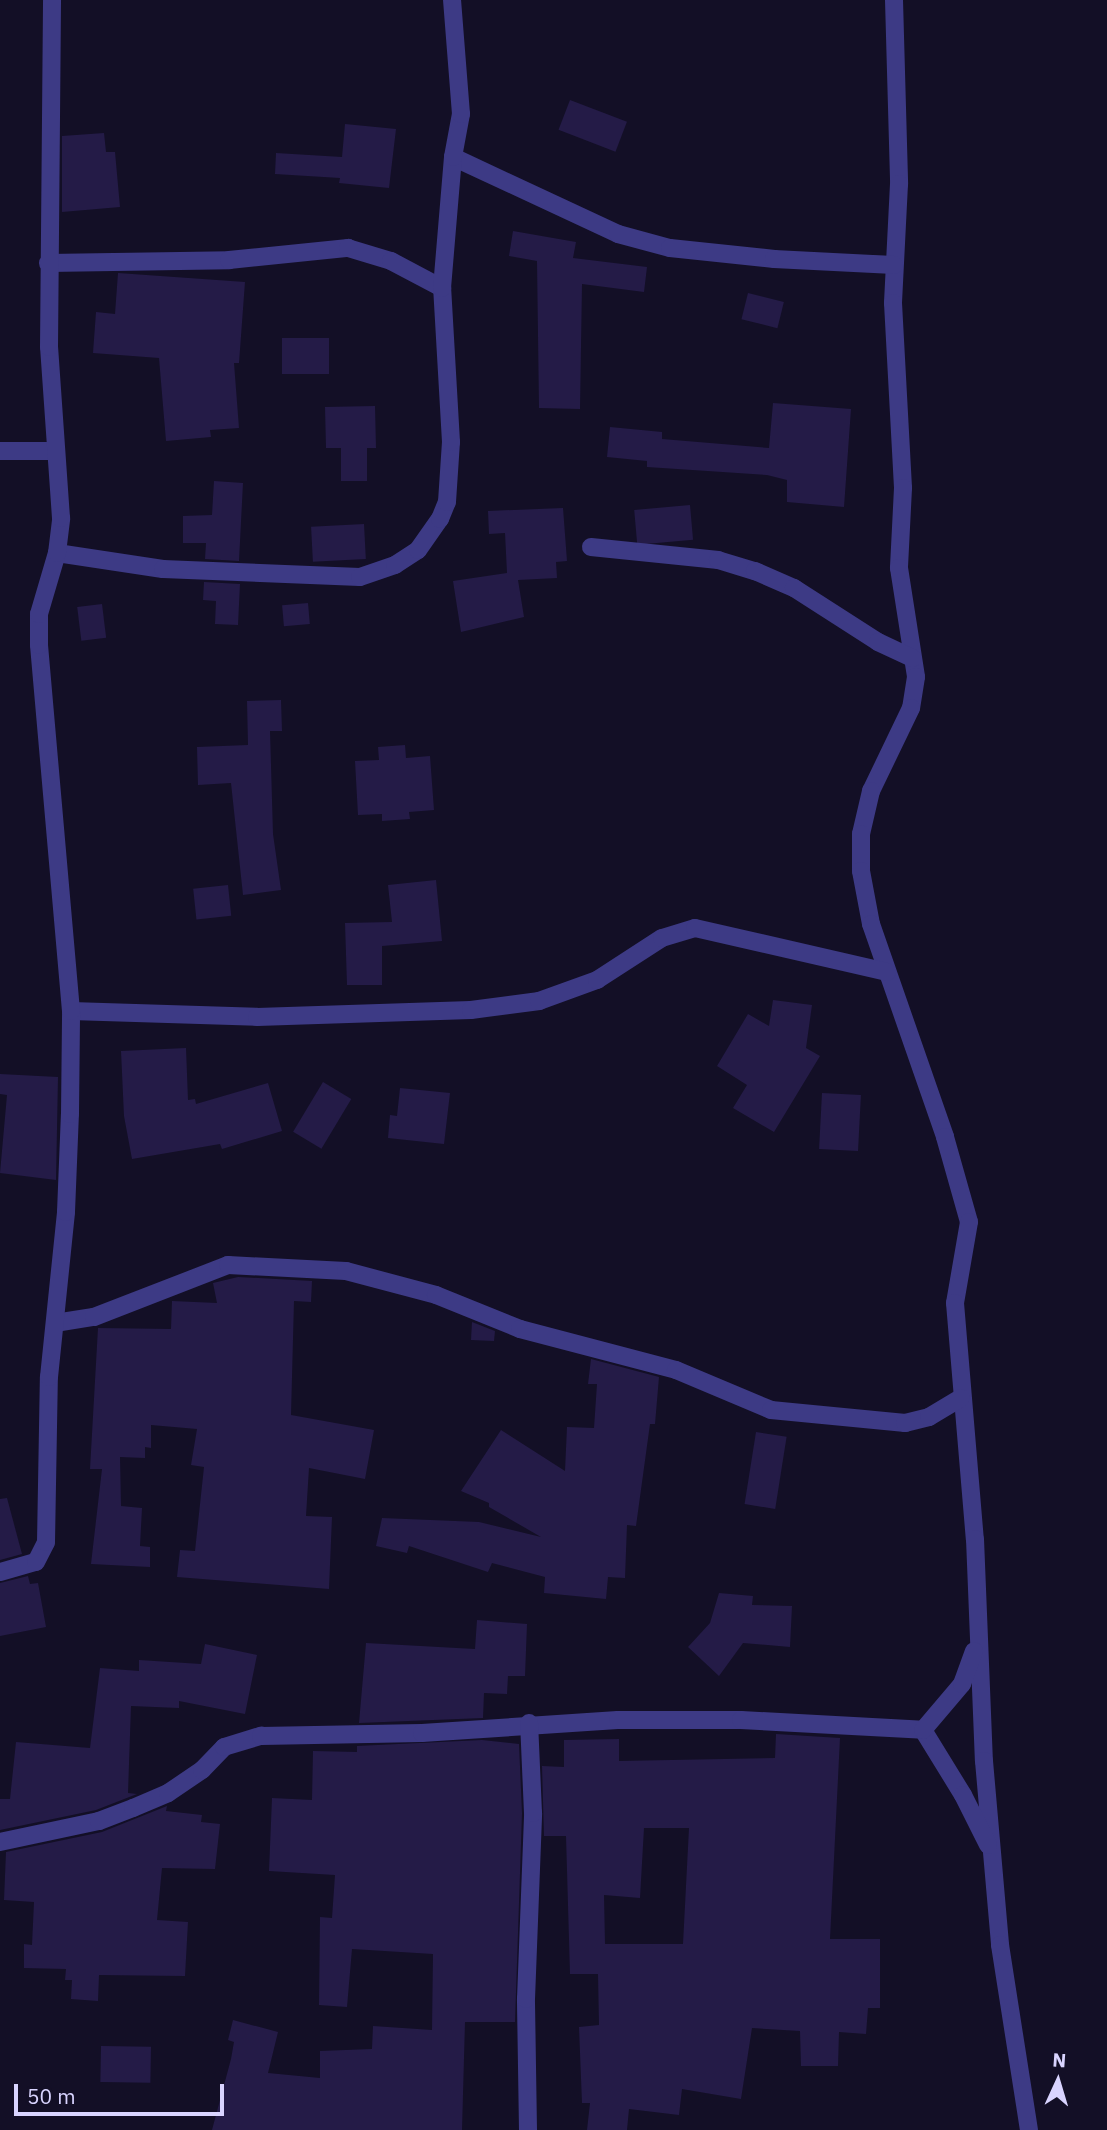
<!DOCTYPE html>
<style>
body{margin:0}
#map{position:relative;width:1107px;height:2130px;overflow:hidden;background:#130f26;font-family:"IBM Plex Sans",sans-serif}
div>[style]{position:absolute}
.building>*{inset:0;background:#241b47;transform-origin:0 0}
.minor>*{height:18px;margin:-9px;padding:0 9px;transform-origin:9px;border-radius:9px;background:#3d3a85}
span{translate:-50% -50%;white-space:nowrap;text-align:center;line-height:1.15;-webkit-text-stroke:5px #130f26;paint-order:stroke}
.north{position:absolute;left:1023px;top:2046px;width:70px;height:70px;-webkit-text-stroke:5px #130f26;paint-order:stroke;rotate:4deg;font-size:19px;font-weight:700;line-height:28px;text-align:center;color:#d9d4ff}
.north::after{content:'';display:block;margin:auto;width:24px;height:32px;background:#d9d4ff;clip-path:polygon(50% 0,100% 100%,50% 72%,0 100%)}
.scale{position:absolute;left:14px;top:2084px;width:210px;height:32px;box-sizing:border-box;border:4px solid #d9d4ff;border-top:0;padding-left:9px;font-size:21px;line-height:24px;white-space:nowrap;color:#d9d4ff;-webkit-text-stroke:5px #130f26;paint-order:stroke}
</style>
<div id="map">
<div class="building">
<i style="left:570px;top:100px;width:61px;height:32px;rotate:21deg"></i>
<i style="clip-path:polygon(345px 124px,396px 129px,389px 188px,339px 183px,340px 178px,275px 174px,276px 153px,342px 157px)"></i>
<i style="clip-path:polygon(104px 133px,106px 152px,115px 152px,120px 207px,62px 212px,62px 136px)"></i>
<i style="clip-path:polygon(513px 231px,576px 242px,573px 258px,647px 267px,644px 292px,582px 284px,580px 409px,539px 408px,537px 261px,509px 256px)"></i>
<i style="clip-path:polygon(118px 273px,245px 282px,239px 363px,234px 363px,239px 428px,210px 430px,211px 437px,166px 441px,159px 358px,93px 353px,96px 312px,115px 314px)"></i>
<i style="left:748px;top:293px;width:37px;height:27px;rotate:14deg"></i>
<i style="left:282px;top:338px;width:47px;height:36px"></i>
<i style="clip-path:polygon(773px 403px,851px 409px,844px 507px,787px 502px,787px 480px,767px 475px,647px 467px,647px 461px,607px 457px,610px 427px,662px 432px,662px 439px,769px 448px)"></i>
<i style="clip-path:polygon(375px 406px,376px 448px,367px 448px,367px 481px,341px 481px,341px 448px,326px 448px,325px 407px)"></i>
<i style="clip-path:polygon(214px 481px,243px 483px,239px 561px,205px 559px,206px 543px,183px 543px,183px 516px,212px 515px)"></i>
<i style="left:690px;top:505px;width:35px;height:56px;rotate:85deg"></i>
<i style="clip-path:polygon(563px 508px,567px 561px,556px 562px,557px 578px,518px 580px,524px 617px,461px 632px,453px 581px,507px 573px,505px 533px,489px 534px,488px 511px)"></i>
<i style="left:364px;top:524px;width:35px;height:53px;rotate:87deg"></i>
<i style="clip-path:polygon(204px 582px,240px 584px,238px 625px,215px 624px,216px 601px,203px 600px)"></i>
<i style="left:308px;top:603px;width:21px;height:26px;rotate:85deg"></i>
<i style="left:102px;top:604px;width:34px;height:25px;rotate:83deg"></i>
<i style="clip-path:polygon(281px 700px,282px 731px,270px 731px,273px 834px,281px 890px,243px 895px,231px 783px,198px 785px,197px 747px,248px 745px,247px 701px)"></i>
<i style="clip-path:polygon(405px 745px,406px 758px,430px 756px,434px 810px,409px 812px,410px 819px,382px 821px,382px 814px,358px 815px,355px 761px,379px 760px,378px 747px)"></i>
<i style="clip-path:polygon(436px 880px,442px 941px,382px 946px,382px 985px,347px 985px,345px 923px,392px 922px,388px 885px)"></i>
<i style="left:228px;top:885px;width:31px;height:35px;rotate:84deg"></i>
<i style="clip-path:polygon(773px 1000px,812px 1005px,806px 1048px,820px 1056px,774px 1132px,733px 1108px,747px 1085px,717px 1066px,748px 1014px,769px 1026px)"></i>
<i style="clip-path:polygon(186px 1048px,188px 1100px,195px 1099px,196px 1104px,268px 1083px,282px 1131px,222px 1149px,220px 1144px,132px 1159px,124px 1116px,121px 1051px)"></i>
<i style="clip-path:polygon(0 1074px,58px 1077px,56px 1180px,0 1173px,7px 1095px,0 1094px)"></i>
<i style="left:323px;top:1082px;width:33px;height:58px;rotate:31deg"></i>
<i style="clip-path:polygon(400px 1088px,450px 1093px,444px 1144px,388px 1138px,390px 1115px,397px 1116px)"></i>
<i style="left:822px;top:1093px;width:39px;height:56px;rotate:3deg"></i>
<i style="clip-path:polygon(238px 1277px,312px 1281px,311px 1302px,294px 1301px,291px 1415px,374px 1430px,365px 1479px,309px 1468px,306px 1516px,332px 1517px,329px 1589px,177px 1577px,180px 1550px,195px 1551px,204px 1467px,191px 1465px,197px 1429px,151px 1425px,151px 1448px,145px 1447px,145px 1458px,120px 1457px,121px 1506px,142px 1508px,140px 1546px,150px 1547px,150px 1567px,91px 1564px,102px 1469px,90px 1469px,98px 1328px,171px 1329px,172px 1301px,217px 1303px,213px 1283px)"></i>
<i style="clip-path:polygon(472px 1322px,495px 1331px,494px 1341px,471px 1340px)"></i>
<i style="clip-path:polygon(591px 1359px,659px 1377px,655px 1424px,650px 1424px,636px 1526px,627px 1525px,625px 1578px,608px 1577px,606px 1599px,544px 1593px,545px 1577px,492px 1563px,488px 1572px,409px 1546px,407px 1553px,376px 1546px,382px 1518px,479px 1522px,541px 1537px,489px 1507px,489px 1503px,461px 1491px,501px 1430px,565px 1471px,567px 1427px,594px 1428px,597px 1384px,588px 1384px)"></i>
<i style="left:756px;top:1432px;width:31px;height:73px;rotate:9deg"></i>
<i style="clip-path:polygon(7px 1498px,22px 1554px,0 1560px,0 1499px)"></i>
<i style="clip-path:polygon(28px 1576px,30px 1584px,38px 1583px,46px 1627px,0 1636px,0 1583px)"></i>
<i style="clip-path:polygon(719px 1593px,753px 1596px,752px 1605px,792px 1606px,790px 1647px,743px 1643px,719px 1676px,688px 1647px,710px 1623px)"></i>
<i style="clip-path:polygon(477px 1620px,527px 1624px,525px 1676px,508px 1676px,507px 1694px,484px 1693px,483px 1718px,359px 1723px,366px 1643px,475px 1649px)"></i>
<i style="clip-path:polygon(205px 1644px,257px 1655px,245px 1714px,179px 1701px,179px 1708px,131px 1706px,128px 1793px,137px 1794px,96px 1810px,0 1830px,0 1799px,10px 1799px,16px 1742px,90px 1748px,100px 1668px,139px 1671px,139px 1660px,201px 1664px)"></i>
<i style="clip-path:polygon(evenodd,776px 1734px,840px 1738px,830px 1939px,880px 1939px,880px 2008px,868px 2008px,866px 2034px,839px 2032px,838px 2066px,801px 2066px,800px 2031px,752px 2028px,741px 2099px,682px 2089px,679px 2115px,629px 2109px,627px 2130px,587px 2130px,590px 2103px,582px 2103px,579px 2027px,599px 2025px,598px 1974px,570px 1974px,566px 1836px,544px 1836px,542px 1766px,564px 1767px,564px 1740px,619px 1739px,619px 1761px,775px 1758px,776px 1734px,644px 1828px,689px 1828px,683px 1944px,605px 1944px,604px 1895px,640px 1898px,644px 1828px)"></i>
<i style="clip-path:polygon(482px 1740px,519px 1744px,522px 1813px,515px 2022px,465px 2022px,462px 2130px,212px 2130px,231px 2059px,234px 2042px,228px 2040px,233px 2020px,278px 2032px,268px 2073px,320px 2078px,320px 2051px,372px 2049px,373px 2026px,432px 2030px,433px 1954px,352px 1949px,347px 2007px,319px 2005px,320px 1917px,332px 1918px,335px 1875px,269px 1871px,272px 1798px,312px 1800px,313px 1751px,357px 1752px,357px 1746px)"></i>
<i style="clip-path:polygon(167px 1806px,166px 1811px,202px 1815px,201px 1822px,220px 1824px,215px 1869px,162px 1868px,157px 1920px,188px 1922px,185px 1976px,99px 1975px,98px 2001px,71px 1999px,72px 1980px,65px 1980px,66px 1969px,24px 1968px,24px 1944px,32px 1945px,34px 1902px,4px 1900px,6px 1852px,102px 1832px)"></i>
<i style="left:101px;top:2046px;width:50px;height:36px;rotate:1deg"></i>
</div>
<div class="minor">
<i style="left:894px;top:0;width:184px;rotate:88.4deg"></i>
<i style="left:899px;top:184px;width:119px;rotate:92.9deg"></i>
<i style="left:893px;top:303px;width:185px;rotate:86.9deg"></i>
<i style="left:903px;top:488px;width:80px;rotate:92.9deg"></i>
<i style="left:899px;top:568px;width:110px;rotate:81.1deg"></i>
<i style="left:916px;top:677px;width:31px;rotate:99deg"></i>
<i style="left:911px;top:708px;width:92px;rotate:115.7deg"></i>
<i style="left:871px;top:791px;width:44px;rotate:103.1deg"></i>
<i style="left:861px;top:834px;width:37px;rotate:90deg"></i>
<i style="left:861px;top:871px;width:54px;rotate:79.3deg"></i>
<i style="left:871px;top:924px;width:225px;rotate:70.8deg"></i>
<i style="left:945px;top:1137px;width:88px;rotate:74.2deg"></i>
<i style="left:969px;top:1222px;width:82px;rotate:99.8deg"></i>
<i style="left:955px;top:1303px;width:237px;rotate:85.2deg"></i>
<i style="left:975px;top:1539px;width:222px;rotate:87.7deg"></i>
<i style="left:984px;top:1761px;width:185px;rotate:85deg"></i>
<i style="left:1000px;top:1945px;width:187px;rotate:81.1deg"></i>
<i style="left:453px;top:157px;width:182px;rotate:25deg"></i>
<i style="left:618px;top:234px;width:54px;rotate:15.1deg"></i>
<i style="left:670px;top:248px;width:105px;rotate:6deg"></i>
<i style="left:774px;top:259px;width:120px;rotate:2.9deg"></i>
<i style="left:48px;top:263px;width:181px;rotate:-0.9deg"></i>
<i style="left:229px;top:260px;width:120px;rotate:-5.8deg"></i>
<i style="left:348px;top:248px;width:45px;rotate:16.8deg"></i>
<i style="left:391px;top:261px;width:58px;rotate:27.9deg"></i>
<i style="left:0;top:451px;width:56px"></i>
<i style="left:591px;top:547px;width:128px;rotate:5.8deg"></i>
<i style="left:718px;top:560px;width:39px;rotate:17deg"></i>
<i style="left:755px;top:571px;width:43px;rotate:23.6deg"></i>
<i style="left:794px;top:588px;width:100px;rotate:32.7deg"></i>
<i style="left:878px;top:642px;width:38px;rotate:25deg"></i>
<i style="left:57px;top:553px;width:107px;rotate:8.6deg"></i>
<i style="left:163px;top:569px;width:197px;rotate:2.3deg"></i>
<i style="left:360px;top:577px;width:37px;rotate:-19deg"></i>
<i style="left:395px;top:565px;width:27px;rotate:-33deg"></i>
<i style="left:418px;top:550px;width:38px;rotate:-55deg"></i>
<i style="left:440px;top:519px;width:18px;rotate:-68deg"></i>
<i style="left:447px;top:502px;width:60px;rotate:-86.2deg"></i>
<i style="left:451px;top:442px;width:154px;rotate:-93.3deg"></i>
<i style="left:442px;top:288px;width:131px;rotate:-85.2deg"></i>
<i style="left:453px;top:157px;width:44px;rotate:-79.5deg"></i>
<i style="left:461px;top:114px;width:114px;rotate:-94.5deg"></i>
<i style="left:71px;top:1011px;width:186px;rotate:1.8deg"></i>
<i style="left:257px;top:1017px;width:214px;rotate:-1.9deg"></i>
<i style="left:471px;top:1010px;width:69px;rotate:-7.5deg"></i>
<i style="left:539px;top:1001px;width:62px;rotate:-19.9deg"></i>
<i style="left:597px;top:980px;width:77px;rotate:-32.9deg"></i>
<i style="left:662px;top:938px;width:34px;rotate:-17deg"></i>
<i style="left:695px;top:928px;width:197px;rotate:12.9deg"></i>
<i style="left:55px;top:1323px;width:39px;rotate:-9deg"></i>
<i style="left:94px;top:1317px;width:144px;rotate:-21.2deg"></i>
<i style="left:228px;top:1265px;width:118px;rotate:2.9deg"></i>
<i style="left:346px;top:1271px;width:93px;rotate:14.9deg"></i>
<i style="left:436px;top:1295px;width:91px;rotate:22deg"></i>
<i style="left:520px;top:1329px;width:161px;rotate:14.7deg"></i>
<i style="left:676px;top:1370px;width:103px;rotate:22.8deg"></i>
<i style="left:771px;top:1410px;width:135px;rotate:5.5deg"></i>
<i style="left:905px;top:1423px;width:25px;rotate:-14deg"></i>
<i style="left:929px;top:1417px;width:37px;rotate:-31deg"></i>
<i style="left:0;top:1572px;width:37px;rotate:-16deg"></i>
<i style="left:36px;top:1562px;width:22px;rotate:-63deg"></i>
<i style="left:46px;top:1542px;width:165px;rotate:-89deg"></i>
<i style="left:49px;top:1377px;width:166px;rotate:-84.1deg"></i>
<i style="left:66px;top:1212px;width:98px;rotate:-87.7deg"></i>
<i style="left:70px;top:1114px;width:103px;rotate:-89.4deg"></i>
<i style="left:71px;top:1011px;width:367px;rotate:-95deg"></i>
<i style="left:39px;top:645px;width:31px;rotate:-90deg"></i>
<i style="left:39px;top:614px;width:64px;rotate:-73.6deg"></i>
<i style="left:57px;top:553px;width:35px;rotate:-83deg"></i>
<i style="left:61px;top:518px;width:171px;rotate:-94deg"></i>
<i style="left:49px;top:347px;width:347px;rotate:-89.5deg"></i>
<i style="left:923px;top:1730px;width:76px;rotate:58.4deg"></i>
<i style="left:963px;top:1795px;width:56px;rotate:63.4deg"></i>
<i style="left:0;top:1842px;width:101px;rotate:-12deg"></i>
<i style="left:99px;top:1821px;width:36px;rotate:-21deg"></i>
<i style="left:133px;top:1808px;width:38px;rotate:-23deg"></i>
<i style="left:168px;top:1793px;width:41px;rotate:-34.1deg"></i>
<i style="left:202px;top:1770px;width:32px;rotate:-46deg"></i>
<i style="left:224px;top:1747px;width:39px;rotate:-17deg"></i>
<i style="left:261px;top:1736px;width:161px;rotate:-1.1deg"></i>
<i style="left:422px;top:1733px;width:196px;rotate:-3.8deg"></i>
<i style="left:618px;top:1720px;width:123px"></i>
<i style="left:741px;top:1720px;width:182px;rotate:3.1deg"></i>
<i style="left:923px;top:1730px;width:60px;rotate:-49.7deg"></i>
<i style="left:962px;top:1684px;width:35px;rotate:-70deg"></i>
<i style="left:528px;top:2130px;width:131px;rotate:-90.9deg"></i>
<i style="left:526px;top:1999px;width:186px;rotate:-87.8deg"></i>
<i style="left:533px;top:1813px;width:90px;rotate:-92.5deg"></i>
</div>
<div class="north">N</div>
<div class="scale">50 m</div>
</div>
